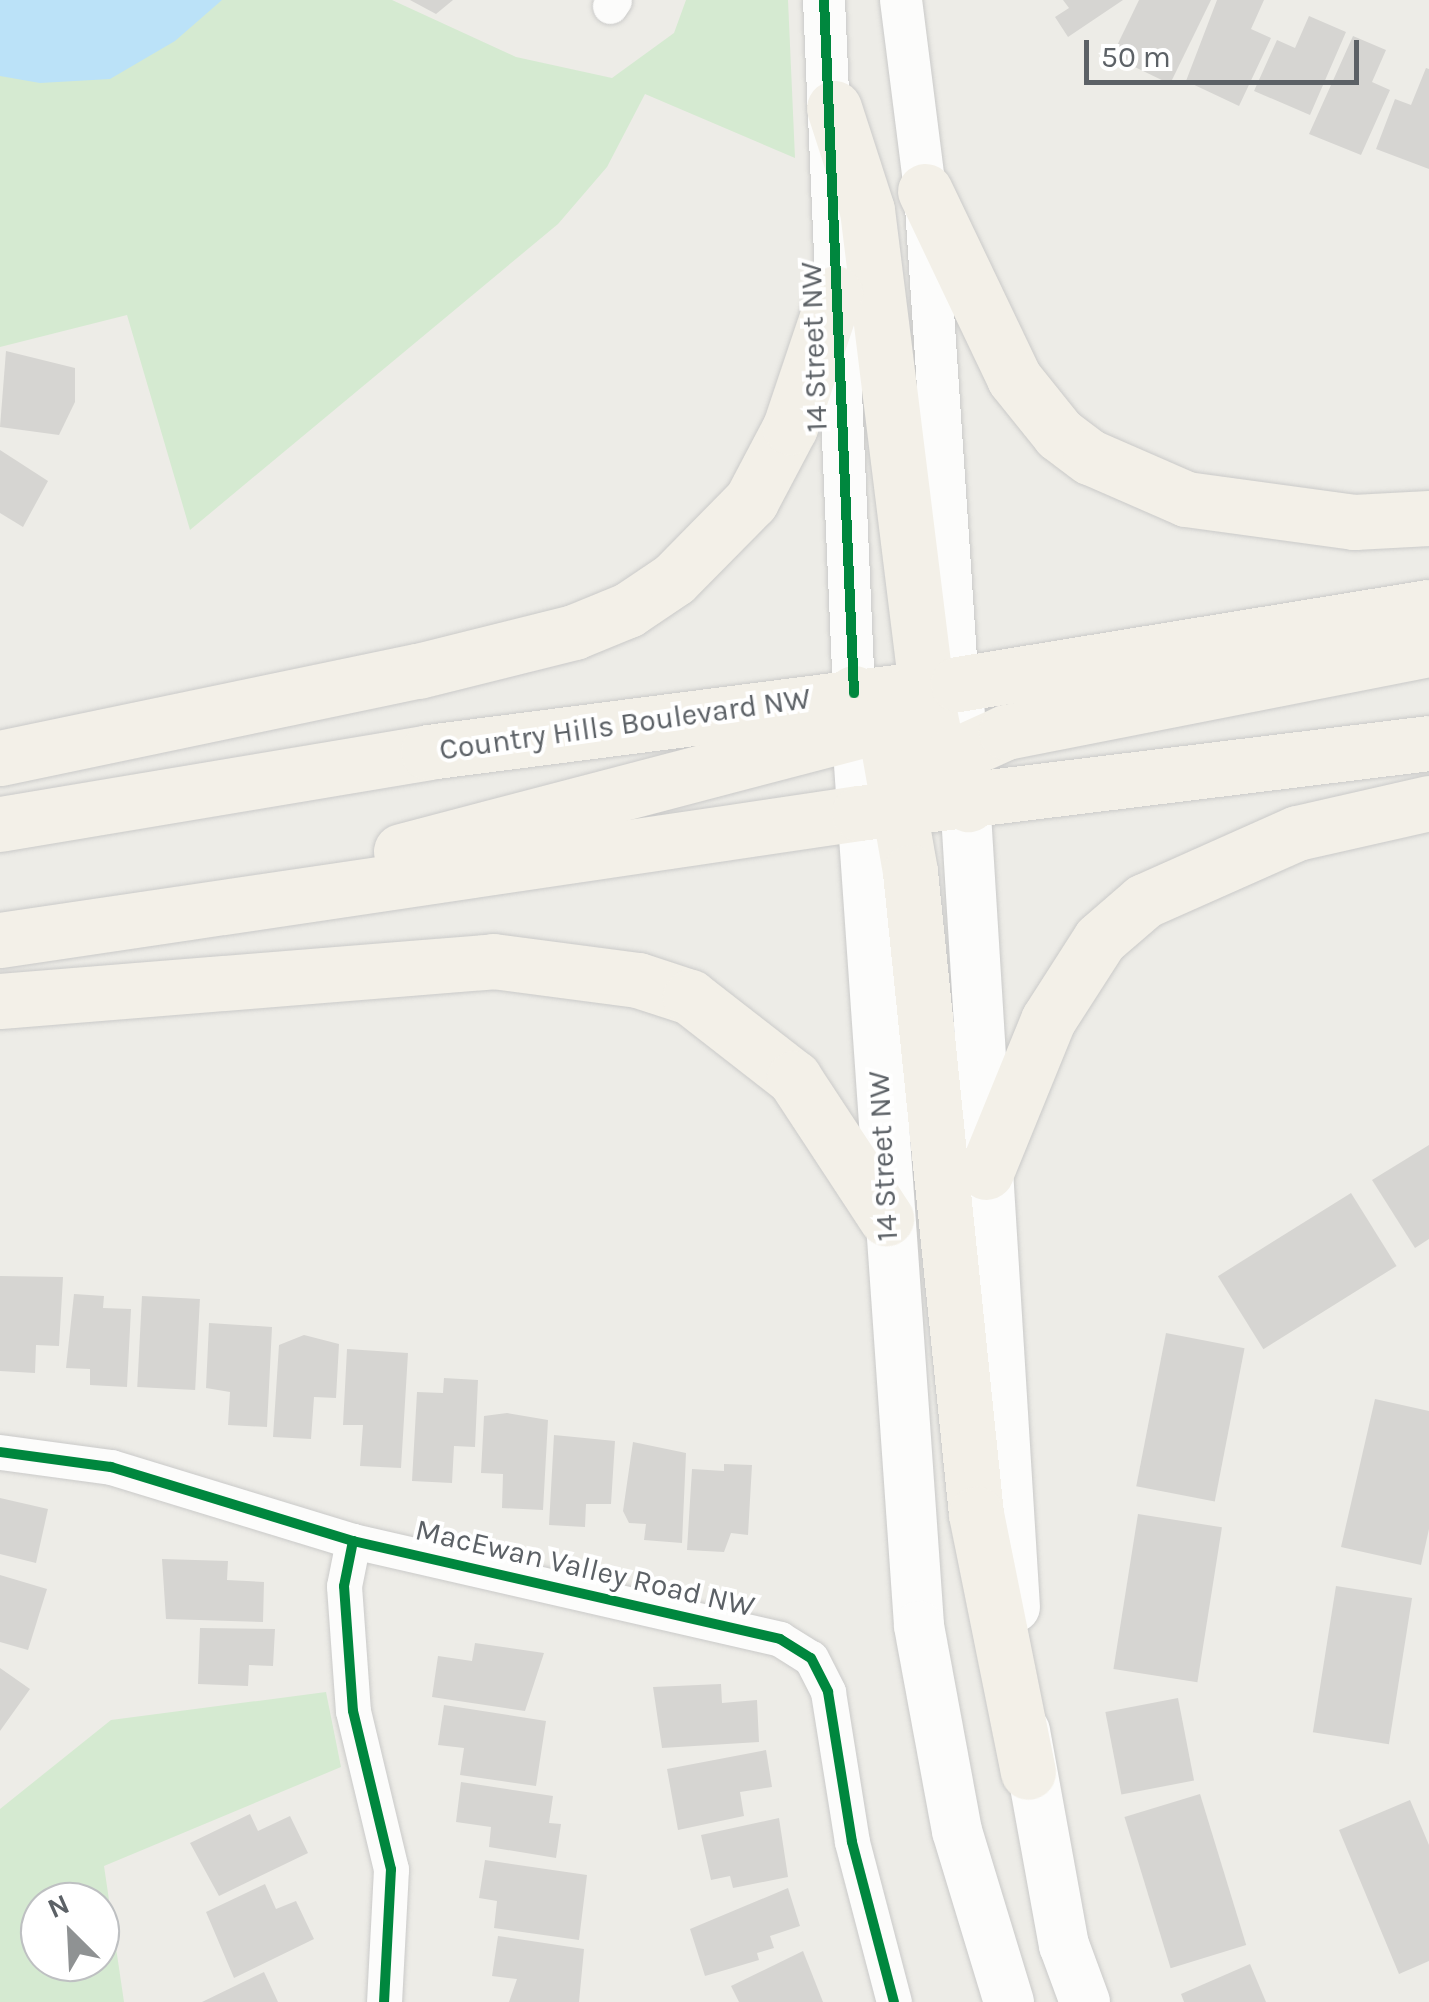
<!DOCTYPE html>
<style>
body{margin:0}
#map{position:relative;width:1429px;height:2002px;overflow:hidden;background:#edece7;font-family:Karla,sans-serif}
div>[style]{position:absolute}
.green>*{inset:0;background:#d5ead1}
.water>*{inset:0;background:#bbe2f8}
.building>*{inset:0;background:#d6d5d2;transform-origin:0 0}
.roads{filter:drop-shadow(0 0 2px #cacac9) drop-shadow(0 0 2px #cacac9)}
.minor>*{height:35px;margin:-17.5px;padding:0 17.5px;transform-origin:17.5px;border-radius:17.5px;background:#fcfcfb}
.tertiary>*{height:42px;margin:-21px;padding:0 21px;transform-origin:21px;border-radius:21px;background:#fcfcfb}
.secondary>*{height:50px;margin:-25px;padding:0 25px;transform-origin:25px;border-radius:25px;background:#fcfcfb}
.primary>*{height:55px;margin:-27.5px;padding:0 27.5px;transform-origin:27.5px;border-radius:27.5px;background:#f3f0e8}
.cycleway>*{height:10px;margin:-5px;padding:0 5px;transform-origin:5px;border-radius:5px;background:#00873e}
span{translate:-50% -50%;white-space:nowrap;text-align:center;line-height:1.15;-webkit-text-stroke:8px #fff;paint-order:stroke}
.street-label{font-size:30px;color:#5c6166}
.north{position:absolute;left:20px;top:1882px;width:100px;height:100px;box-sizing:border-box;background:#fff;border:2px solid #bec0c2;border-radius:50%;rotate:336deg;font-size:28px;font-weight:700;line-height:40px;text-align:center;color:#5c6166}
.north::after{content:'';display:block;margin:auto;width:35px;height:45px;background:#8f9293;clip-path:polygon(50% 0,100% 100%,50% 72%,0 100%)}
.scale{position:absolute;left:1084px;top:40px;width:275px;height:45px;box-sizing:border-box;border:5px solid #5c6166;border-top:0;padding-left:12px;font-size:30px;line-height:35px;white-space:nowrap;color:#5c6166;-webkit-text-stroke:8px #fff;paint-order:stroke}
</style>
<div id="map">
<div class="green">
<i style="clip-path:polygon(0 0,392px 0,516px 57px,612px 78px,674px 33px,686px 0,788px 0,795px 158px,645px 94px,607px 167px,558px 224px,190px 530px,127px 315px,0 347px)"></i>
<i style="clip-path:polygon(evenodd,326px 1692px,341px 1767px,104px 1866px,124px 2002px,0 2002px,0 1809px,111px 1720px,326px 1692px,40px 1902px,100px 1902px,100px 1962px,40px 1962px,40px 1902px)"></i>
</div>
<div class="water">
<i style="clip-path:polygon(0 0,222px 0,175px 41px,110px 79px,40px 83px,0 76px)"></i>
</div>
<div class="building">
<i style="clip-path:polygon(410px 0,453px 0,436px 14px)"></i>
<i style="clip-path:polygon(1063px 0,1123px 0,1068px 37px,1055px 17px,1069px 8px)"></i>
<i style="clip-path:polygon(1139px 0,1211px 0,1170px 84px,1112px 56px)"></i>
<i style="clip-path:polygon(1217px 0,1264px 0,1251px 29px,1271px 38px,1239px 106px,1186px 81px)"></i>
<i style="clip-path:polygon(1309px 16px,1346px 32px,1310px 115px,1254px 91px,1277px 40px,1295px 48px)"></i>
<i style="clip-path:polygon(1353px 36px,1386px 50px,1372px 82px,1390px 90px,1361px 155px,1309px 134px)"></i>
<i style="clip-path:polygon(1426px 68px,1429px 69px,1429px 169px,1376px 149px,1395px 99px,1411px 105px)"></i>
<i style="clip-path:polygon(6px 351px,75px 368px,75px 402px,59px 435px,0 427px)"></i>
<i style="clip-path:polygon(0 450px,48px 481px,23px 527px,0 513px)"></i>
<i style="clip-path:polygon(1429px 1145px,1429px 1239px,1415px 1248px,1372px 1180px)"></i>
<i style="left:1351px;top:1193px;width:86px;height:157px;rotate:58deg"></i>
<i style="clip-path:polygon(0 1276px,63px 1277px,59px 1346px,36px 1345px,35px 1373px,0 1371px)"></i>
<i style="clip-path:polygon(74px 1294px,104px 1296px,103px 1308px,131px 1309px,127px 1387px,90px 1385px,90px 1369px,66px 1368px)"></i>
<i style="left:142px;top:1296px;width:58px;height:91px;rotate:3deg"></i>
<i style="clip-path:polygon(209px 1323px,272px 1327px,267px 1427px,228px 1425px,230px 1392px,206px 1388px)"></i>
<i style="left:1166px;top:1333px;width:80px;height:156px;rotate:11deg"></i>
<i style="clip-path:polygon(304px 1335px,339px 1344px,336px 1398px,314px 1397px,311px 1439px,273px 1437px,279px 1345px)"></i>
<i style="clip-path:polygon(347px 1349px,408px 1353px,401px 1468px,360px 1466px,363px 1425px,343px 1425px)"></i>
<i style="clip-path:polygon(444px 1378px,478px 1380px,475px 1447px,454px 1446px,452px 1483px,412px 1481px,417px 1392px,443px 1393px)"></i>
<i style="clip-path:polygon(1375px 1399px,1429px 1411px,1429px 1529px,1421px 1565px,1341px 1547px)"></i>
<i style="clip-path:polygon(507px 1413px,548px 1420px,543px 1510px,502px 1508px,503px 1474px,481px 1473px,484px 1416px)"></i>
<i style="clip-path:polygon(554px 1435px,615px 1441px,611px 1504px,586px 1504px,585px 1527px,549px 1525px)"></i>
<i style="clip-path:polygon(633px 1442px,686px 1453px,682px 1543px,644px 1540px,646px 1524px,629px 1523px,623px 1511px)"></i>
<i style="clip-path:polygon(724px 1464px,752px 1465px,748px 1535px,731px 1533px,724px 1552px,687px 1550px,692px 1469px,724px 1471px)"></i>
<i style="clip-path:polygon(0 1498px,48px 1509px,36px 1563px,0 1554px)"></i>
<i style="left:1138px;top:1514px;width:85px;height:157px;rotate:9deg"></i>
<i style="clip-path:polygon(162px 1559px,228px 1561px,227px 1580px,264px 1582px,263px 1622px,166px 1619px)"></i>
<i style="clip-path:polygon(0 1575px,47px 1589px,28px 1650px,0 1642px)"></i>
<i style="left:1336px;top:1586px;width:77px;height:148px;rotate:9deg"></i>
<i style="clip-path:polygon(200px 1628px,275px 1629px,273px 1666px,249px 1665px,248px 1686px,198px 1684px)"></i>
<i style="clip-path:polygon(475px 1643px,544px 1653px,525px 1711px,432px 1697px,438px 1656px,472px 1661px)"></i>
<i style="clip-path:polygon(0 1668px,30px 1689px,0 1731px)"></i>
<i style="clip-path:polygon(721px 1684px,722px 1703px,757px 1700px,759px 1742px,662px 1748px,653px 1687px)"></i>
<i style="left:1178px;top:1698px;width:84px;height:74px;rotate:79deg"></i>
<i style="clip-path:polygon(444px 1705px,546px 1721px,536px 1786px,460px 1775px,464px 1748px,438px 1745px)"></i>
<i style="clip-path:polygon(766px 1750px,772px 1787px,740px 1792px,744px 1816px,678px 1830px,667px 1769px)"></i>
<i style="clip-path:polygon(461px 1782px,553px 1796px,549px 1823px,561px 1824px,556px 1858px,489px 1847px,491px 1827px,456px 1822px)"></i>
<i style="left:1200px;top:1794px;width:158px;height:79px;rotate:73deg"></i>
<i style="clip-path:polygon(1410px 1800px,1429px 1845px,1429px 1961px,1399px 1974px,1339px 1830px)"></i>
<i style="clip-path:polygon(250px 1814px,258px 1831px,290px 1816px,308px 1853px,219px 1896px,190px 1843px)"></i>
<i style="clip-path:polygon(779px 1818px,788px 1877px,733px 1888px,730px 1876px,711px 1880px,701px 1835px)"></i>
<i style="clip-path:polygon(485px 1860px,587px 1875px,579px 1940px,494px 1928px,497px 1901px,479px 1898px)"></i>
<i style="clip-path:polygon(265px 1884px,276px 1909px,296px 1901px,314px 1939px,234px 1978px,206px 1912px)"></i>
<i style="clip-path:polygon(788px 1888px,800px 1926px,770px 1936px,774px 1948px,757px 1953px,759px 1960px,705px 1976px,690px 1929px)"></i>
<i style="clip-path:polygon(498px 1936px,584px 1949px,579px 2002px,509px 2002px,517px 1979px,492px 1976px)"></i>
<i style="clip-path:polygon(803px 1951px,823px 2002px,739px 2002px,731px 1986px)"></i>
<i style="clip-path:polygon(1250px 1964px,1266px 2002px,1184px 2002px,1181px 1994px)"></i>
<i style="clip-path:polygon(264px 1972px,278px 2002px,202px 2002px)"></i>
</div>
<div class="roads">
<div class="minor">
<i style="left:610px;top:6px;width:7px;rotate:-56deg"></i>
<i style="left:0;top:1452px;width:112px;rotate:7.7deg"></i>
<i style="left:111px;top:1467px;width:253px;rotate:17deg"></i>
<i style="left:353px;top:1541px;width:438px;rotate:12.9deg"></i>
<i style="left:780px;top:1639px;width:36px;rotate:32deg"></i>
<i style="left:811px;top:1658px;width:38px;rotate:63deg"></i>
<i style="left:828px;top:1692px;width:152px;rotate:80.9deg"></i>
<i style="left:852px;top:1842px;width:165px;rotate:75.3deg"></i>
<i style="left:353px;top:1541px;width:46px;rotate:101.3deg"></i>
<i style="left:344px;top:1586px;width:125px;rotate:85.9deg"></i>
<i style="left:353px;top:1711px;width:163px;rotate:76.5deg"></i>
<i style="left:391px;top:1869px;width:133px;rotate:93deg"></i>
</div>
<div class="tertiary">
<i style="left:824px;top:0;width:694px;rotate:87.52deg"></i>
<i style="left:901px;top:0;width:193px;rotate:82.8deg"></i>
<i style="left:925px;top:191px;width:494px;rotate:86.2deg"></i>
</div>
<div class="secondary">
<i style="left:958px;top:684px;width:925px;rotate:86.47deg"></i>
<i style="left:854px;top:693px;width:935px;rotate:86.01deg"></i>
<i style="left:919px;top:1626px;width:208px;rotate:79.5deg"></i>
<i style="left:957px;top:1831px;width:179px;rotate:73.1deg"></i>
<i style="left:1025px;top:1731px;width:218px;rotate:79.7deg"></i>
<i style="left:1064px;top:1945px;width:61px;rotate:69.8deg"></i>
</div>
<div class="primary">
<i style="left:834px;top:108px;width:107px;rotate:72.1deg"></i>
<i style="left:867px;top:210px;width:505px;rotate:82.95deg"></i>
<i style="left:929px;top:711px;width:50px;rotate:78.5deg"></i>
<i style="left:939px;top:760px;width:53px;rotate:56.6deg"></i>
<i style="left:925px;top:191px;width:207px;rotate:64.5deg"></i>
<i style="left:1014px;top:378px;width:72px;rotate:51.2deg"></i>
<i style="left:1059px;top:434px;width:39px;rotate:37deg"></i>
<i style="left:1090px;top:457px;width:105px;rotate:23.6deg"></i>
<i style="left:1186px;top:499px;width:170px;rotate:7.8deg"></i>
<i style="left:1354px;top:522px;width:75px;rotate:-3.1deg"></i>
<i style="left:854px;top:693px;width:58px;rotate:55.5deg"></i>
<i style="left:887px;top:741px;width:133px;rotate:80deg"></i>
<i style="left:910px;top:872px;width:645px;rotate:84.13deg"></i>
<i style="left:976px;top:1514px;width:263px;rotate:78.6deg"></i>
<i style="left:0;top:758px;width:427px;rotate:-11.8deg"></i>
<i style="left:418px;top:671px;width:161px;rotate:-14deg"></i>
<i style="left:574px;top:632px;width:58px;rotate:-22.2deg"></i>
<i style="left:628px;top:610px;width:55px;rotate:-34deg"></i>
<i style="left:674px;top:579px;width:110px;rotate:-45.4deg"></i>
<i style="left:751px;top:501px;width:84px;rotate:-62.2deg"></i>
<i style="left:790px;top:427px;width:141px;rotate:-71.4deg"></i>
<i style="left:909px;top:776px;width:107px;rotate:-24.4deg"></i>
<i style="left:1006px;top:732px;width:431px;rotate:-11.1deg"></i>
<i style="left:0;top:824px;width:434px;rotate:-9.5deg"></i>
<i style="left:428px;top:752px;width:534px;rotate:-7.31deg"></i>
<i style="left:958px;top:684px;width:477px;rotate:-9.3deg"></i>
<i style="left:401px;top:851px;width:528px;rotate:-14.69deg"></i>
<i style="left:0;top:940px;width:868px;rotate:-8.41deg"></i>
<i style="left:859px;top:813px;width:574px;rotate:-7deg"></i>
<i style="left:0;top:1001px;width:495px;rotate:-4.6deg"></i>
<i style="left:493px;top:961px;width:146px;rotate:7.5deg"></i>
<i style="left:638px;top:980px;width:55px;rotate:18.1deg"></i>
<i style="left:690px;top:997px;width:132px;rotate:37.9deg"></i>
<i style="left:794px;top:1078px;width:168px;rotate:56.7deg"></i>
<i style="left:986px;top:1172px;width:164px;rotate:-67.8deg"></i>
<i style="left:1048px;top:1020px;width:96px;rotate:-57.3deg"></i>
<i style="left:1100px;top:939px;width:58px;rotate:-40.8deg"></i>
<i style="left:1144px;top:901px;width:167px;rotate:-24deg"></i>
<i style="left:1297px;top:833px;width:135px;rotate:-12.8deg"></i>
</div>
</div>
<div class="cycleway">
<i style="left:824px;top:0;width:694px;rotate:87.52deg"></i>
<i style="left:0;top:1452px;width:112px;rotate:7.7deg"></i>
<i style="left:111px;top:1467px;width:253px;rotate:17deg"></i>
<i style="left:353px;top:1541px;width:438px;rotate:12.9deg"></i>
<i style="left:780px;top:1639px;width:36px;rotate:32deg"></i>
<i style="left:811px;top:1658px;width:38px;rotate:63deg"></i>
<i style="left:828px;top:1692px;width:152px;rotate:80.9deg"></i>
<i style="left:852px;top:1842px;width:165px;rotate:75.3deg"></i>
<i style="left:353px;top:1541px;width:46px;rotate:101.3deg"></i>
<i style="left:344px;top:1586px;width:125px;rotate:85.9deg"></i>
<i style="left:353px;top:1711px;width:163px;rotate:76.5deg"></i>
<i style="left:391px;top:1869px;width:133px;rotate:93deg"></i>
</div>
<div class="street-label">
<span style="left:814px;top:347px;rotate:-92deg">14 Street NW</span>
<span style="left:625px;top:724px;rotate:-8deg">Country Hills Boulevard NW</span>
<span style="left:883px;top:1156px;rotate:-93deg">14 Street NW</span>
<span style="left:585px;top:1568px;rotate:13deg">MacEwan Valley Road NW</span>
</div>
<div class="north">N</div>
<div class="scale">50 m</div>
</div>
